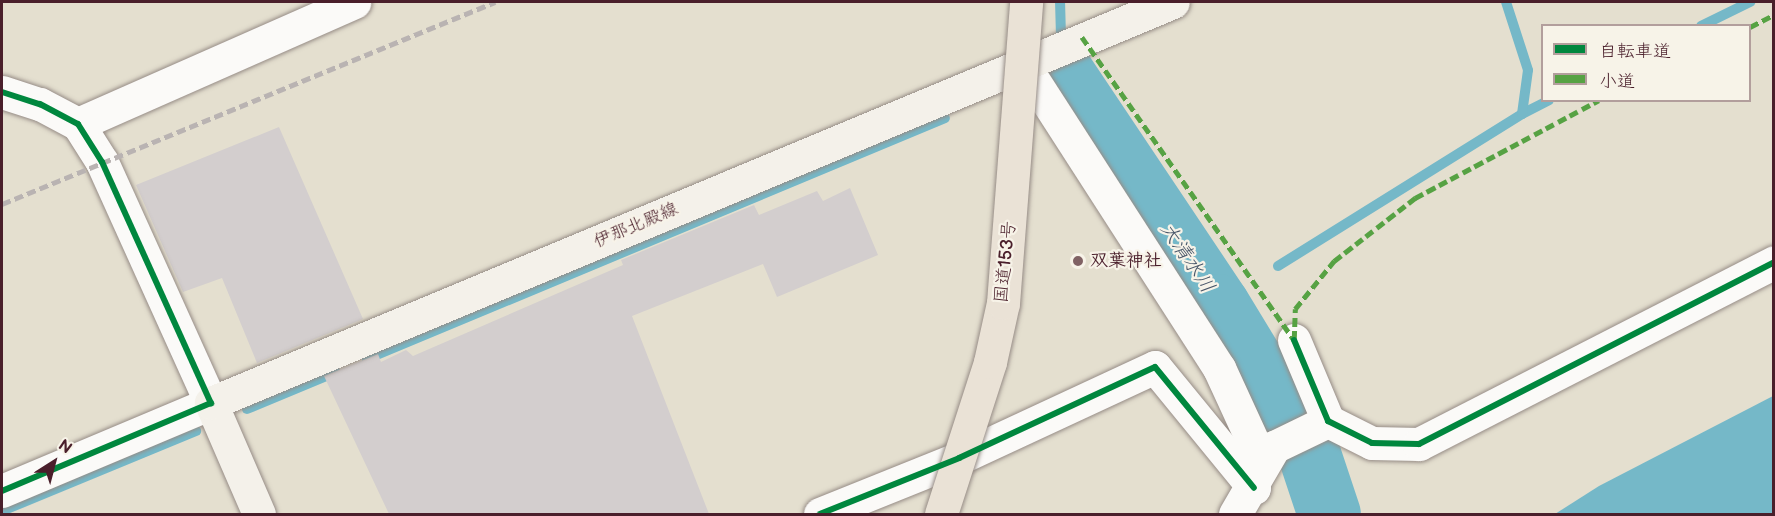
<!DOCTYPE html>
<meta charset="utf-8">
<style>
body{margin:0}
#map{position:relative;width:1775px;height:516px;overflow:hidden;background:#e4dfcf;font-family:"Balsamiq Sans","Klee One",sans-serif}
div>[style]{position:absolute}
.water>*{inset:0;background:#75b8c8}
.stream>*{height:10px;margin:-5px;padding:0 5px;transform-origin:5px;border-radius:5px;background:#75b8c8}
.river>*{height:63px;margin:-31.5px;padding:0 31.5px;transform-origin:31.5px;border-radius:31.5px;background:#75b8c8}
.building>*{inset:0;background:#d3cece}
.roads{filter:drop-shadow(0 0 2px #968c86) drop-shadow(0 0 2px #968c86)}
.minor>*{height:33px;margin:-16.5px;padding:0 16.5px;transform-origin:16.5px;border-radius:16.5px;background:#fbfaf8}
.secondary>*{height:33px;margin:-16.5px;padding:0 16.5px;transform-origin:16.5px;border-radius:16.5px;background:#f4f1ea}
.rail>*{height:4.5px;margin-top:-2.25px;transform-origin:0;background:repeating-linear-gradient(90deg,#b9b3b2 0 9px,transparent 0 13.5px)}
.bridges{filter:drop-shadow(0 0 2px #968c86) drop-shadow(0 0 2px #968c86)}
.trunk-bridge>*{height:33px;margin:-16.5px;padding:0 16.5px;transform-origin:16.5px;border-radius:16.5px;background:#eae2d6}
.quiet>*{height:4.5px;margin-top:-2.25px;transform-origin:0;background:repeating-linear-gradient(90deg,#56a243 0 9px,transparent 0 13.5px)}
.cycleway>*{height:6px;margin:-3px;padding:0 3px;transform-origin:3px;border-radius:3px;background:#00873e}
.dots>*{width:16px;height:16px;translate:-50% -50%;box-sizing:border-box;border:3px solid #f7f3e8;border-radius:50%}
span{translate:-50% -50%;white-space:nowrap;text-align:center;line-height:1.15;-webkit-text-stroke:4.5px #f7f3e8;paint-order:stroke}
.street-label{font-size:18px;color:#4a1f2b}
.poi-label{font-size:18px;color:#4a1f2b;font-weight:700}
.left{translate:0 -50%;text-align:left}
.water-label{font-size:20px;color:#485669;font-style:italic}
.frame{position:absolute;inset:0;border:3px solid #4a1f2b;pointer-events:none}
.legend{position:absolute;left:1541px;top:24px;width:210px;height:78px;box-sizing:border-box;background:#f7f3e8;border:2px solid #b29e9c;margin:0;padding:8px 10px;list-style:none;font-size:18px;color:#4a1f2b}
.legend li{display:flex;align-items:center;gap:12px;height:30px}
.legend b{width:30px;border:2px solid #b29e9c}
.north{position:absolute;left:24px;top:432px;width:60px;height:60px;-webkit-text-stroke:4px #f7f3e8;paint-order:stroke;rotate:36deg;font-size:16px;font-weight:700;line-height:24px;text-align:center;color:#4a1f2b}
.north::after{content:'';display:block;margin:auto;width:21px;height:27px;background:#4a1f2b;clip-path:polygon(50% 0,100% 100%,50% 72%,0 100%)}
</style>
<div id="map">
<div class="water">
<i style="clip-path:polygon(1773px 396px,1773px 514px,1555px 514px,1599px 486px)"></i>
</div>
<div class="stream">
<i style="left:1701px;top:26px;width:55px;rotate:-26.1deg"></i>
<i style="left:1053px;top:76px;width:10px;rotate:-24deg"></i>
<i style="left:1062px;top:72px;width:70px;rotate:-91.6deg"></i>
<i style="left:1522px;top:114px;width:30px;rotate:-27deg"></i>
<i style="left:1278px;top:266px;width:287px;rotate:-31.9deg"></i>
<i style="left:1522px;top:114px;width:44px;rotate:-82.2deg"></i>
<i style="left:1528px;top:70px;width:71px;rotate:-107.9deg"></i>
<i style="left:1218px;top:305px;width:16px;rotate:-30deg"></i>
<i style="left:367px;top:359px;width:626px;rotate:-22.63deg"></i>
<i style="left:247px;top:409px;width:96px;rotate:-22.6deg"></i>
<i style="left:2px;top:511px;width:210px;rotate:-22.4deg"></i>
</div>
<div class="river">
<i style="left:1062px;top:72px;width:280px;rotate:56.2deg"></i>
<i style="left:1218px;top:305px;width:175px;rotate:58.6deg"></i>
<i style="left:1309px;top:454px;width:63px;rotate:71.6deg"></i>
</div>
<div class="building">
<i style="clip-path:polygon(279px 127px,363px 319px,257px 363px,222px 278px,183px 292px,136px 185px)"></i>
<i style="clip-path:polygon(850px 188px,878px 255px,777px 297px,763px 264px,632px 316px,709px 514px,389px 514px,324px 376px,378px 354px,381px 362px,406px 350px,413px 356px,623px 265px,621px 260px,754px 205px,759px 215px,817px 191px,823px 201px)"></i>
</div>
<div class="roads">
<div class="minor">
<i style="left:1023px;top:64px;width:362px;rotate:57.2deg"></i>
<i style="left:1219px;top:368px;width:81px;rotate:65.3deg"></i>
<i style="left:1253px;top:442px;width:46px;rotate:88.8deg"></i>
<i style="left:2px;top:92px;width:40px;rotate:18deg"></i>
<i style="left:40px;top:104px;width:43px;rotate:27.8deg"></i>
<i style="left:78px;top:124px;width:45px;rotate:57.7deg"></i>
<i style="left:102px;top:162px;width:265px;rotate:65.7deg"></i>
<i style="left:211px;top:403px;width:227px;rotate:157.2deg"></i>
<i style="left:78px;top:124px;width:302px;rotate:-23.8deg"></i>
<i style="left:1294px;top:340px;width:88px;rotate:67.2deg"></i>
<i style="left:1328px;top:421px;width:49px;rotate:26.6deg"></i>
<i style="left:1372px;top:443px;width:47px;rotate:1.2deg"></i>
<i style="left:1419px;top:444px;width:399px;rotate:-27.1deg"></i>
<i style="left:820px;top:514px;width:150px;rotate:-21.9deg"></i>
<i style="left:959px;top:458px;width:216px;rotate:-24.9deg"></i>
<i style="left:1155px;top:367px;width:156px;rotate:50.7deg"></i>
<i style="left:1235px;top:514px;width:78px;rotate:-59.8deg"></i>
<i style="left:1274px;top:447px;width:60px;rotate:-25.7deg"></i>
</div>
<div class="secondary">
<i style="left:259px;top:514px;width:121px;rotate:-113.4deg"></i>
<i style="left:211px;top:403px;width:1042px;rotate:-22.63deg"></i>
</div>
</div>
<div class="rail">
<i style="left:2px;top:204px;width:533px;rotate:-22.28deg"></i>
</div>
<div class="bridges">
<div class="trunk-bridge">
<i style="left:941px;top:514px;width:160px;rotate:-72.1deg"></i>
<i style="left:990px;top:362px;width:60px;rotate:-77.6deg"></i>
<i style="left:1003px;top:303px;width:302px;rotate:-85.6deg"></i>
</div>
</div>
<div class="quiet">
<i style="left:1750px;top:27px;width:27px;rotate:-27deg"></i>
<i style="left:1082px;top:37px;width:370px;rotate:55deg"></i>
<i style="left:1294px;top:340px;width:31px;rotate:-88deg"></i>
<i style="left:1295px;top:309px;width:62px;rotate:-50.9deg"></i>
<i style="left:1334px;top:261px;width:103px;rotate:-37.9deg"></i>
<i style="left:1415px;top:198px;width:208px;rotate:-28deg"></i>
</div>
<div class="cycleway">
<i style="left:2px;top:92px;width:40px;rotate:18deg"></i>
<i style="left:40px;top:104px;width:43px;rotate:27.8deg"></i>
<i style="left:78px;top:124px;width:45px;rotate:57.7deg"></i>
<i style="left:102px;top:162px;width:265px;rotate:65.7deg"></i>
<i style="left:211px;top:403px;width:227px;rotate:157.2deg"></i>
<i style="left:1294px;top:340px;width:88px;rotate:67.2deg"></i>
<i style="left:1328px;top:421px;width:49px;rotate:26.6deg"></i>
<i style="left:1372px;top:443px;width:47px;rotate:1.2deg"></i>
<i style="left:1419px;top:444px;width:399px;rotate:-27.1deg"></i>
<i style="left:820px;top:514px;width:150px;rotate:-21.9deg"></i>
<i style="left:959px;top:458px;width:216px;rotate:-24.9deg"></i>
<i style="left:1155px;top:367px;width:156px;rotate:50.7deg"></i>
</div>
<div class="dots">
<i style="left:1078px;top:261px;background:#806264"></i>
</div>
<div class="street-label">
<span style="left:636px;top:226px;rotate:-23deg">伊那北殿線</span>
<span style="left:1006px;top:262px;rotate:-84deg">国道153号</span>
</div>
<div class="poi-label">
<span class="left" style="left:1090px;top:261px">双葉神社</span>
</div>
<div class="water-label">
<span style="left:1187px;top:258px;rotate:56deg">大清水川</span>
</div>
<div class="frame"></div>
<ul class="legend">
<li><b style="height:8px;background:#00873e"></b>自転車道</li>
<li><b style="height:8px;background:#56a243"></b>小道</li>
</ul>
<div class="north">N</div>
</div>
